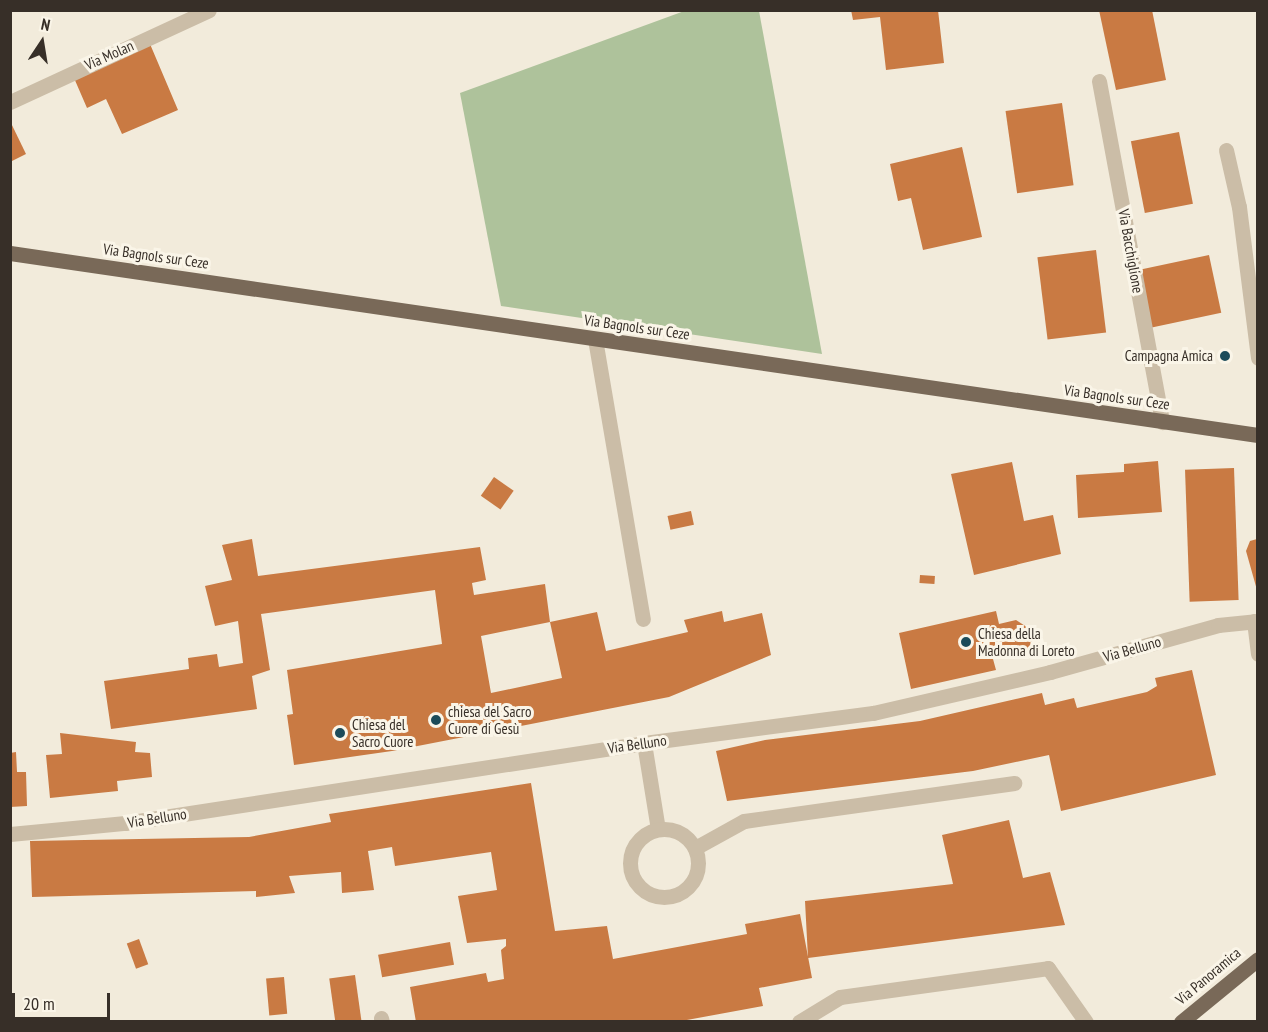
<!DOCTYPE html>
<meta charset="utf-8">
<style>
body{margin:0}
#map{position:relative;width:1268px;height:1032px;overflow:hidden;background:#f2ebdb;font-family:"PT Sans Narrow",sans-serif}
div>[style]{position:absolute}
.green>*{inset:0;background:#aec29b}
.building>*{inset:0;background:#c97a43;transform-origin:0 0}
.minor>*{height:15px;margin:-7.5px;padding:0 7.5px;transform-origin:7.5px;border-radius:7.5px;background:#cbbda7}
.minor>.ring{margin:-7.5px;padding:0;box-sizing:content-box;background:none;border:15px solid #cbbda7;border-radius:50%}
.major>*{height:15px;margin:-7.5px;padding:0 7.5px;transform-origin:7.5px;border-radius:7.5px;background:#796958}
.dots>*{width:16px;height:16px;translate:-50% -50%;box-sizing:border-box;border:3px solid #faf5e8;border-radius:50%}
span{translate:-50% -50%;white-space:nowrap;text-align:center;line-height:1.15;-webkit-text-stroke:6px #faf5e8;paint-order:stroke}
.street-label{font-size:15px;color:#372f28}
.poi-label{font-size:15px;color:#372f28}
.right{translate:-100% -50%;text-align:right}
.left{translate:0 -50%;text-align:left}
.frame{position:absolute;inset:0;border:12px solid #372f28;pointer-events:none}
.north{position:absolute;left:12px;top:12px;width:60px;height:60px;-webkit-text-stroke:4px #faf5e8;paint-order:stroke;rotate:12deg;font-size:16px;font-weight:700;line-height:24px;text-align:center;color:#372f28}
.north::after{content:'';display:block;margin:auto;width:21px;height:27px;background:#372f28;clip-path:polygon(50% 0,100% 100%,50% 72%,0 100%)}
.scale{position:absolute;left:12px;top:993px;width:98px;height:27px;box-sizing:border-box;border:3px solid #372f28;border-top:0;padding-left:8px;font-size:18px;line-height:21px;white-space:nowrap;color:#372f28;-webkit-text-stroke:4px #faf5e8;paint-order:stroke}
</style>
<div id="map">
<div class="green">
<i style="clip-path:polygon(687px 10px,759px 11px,822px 354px,501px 306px,460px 93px)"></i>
</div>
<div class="building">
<i style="clip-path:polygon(851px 10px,938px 10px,944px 63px,886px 70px,880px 17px,853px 20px)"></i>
<i style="clip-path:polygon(1099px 10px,1152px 10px,1166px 80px,1116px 90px)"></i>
<i style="clip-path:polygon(150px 44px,178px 110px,122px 134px,106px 99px,87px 108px,74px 78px)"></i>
<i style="left:1062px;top:103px;width:83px;height:57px;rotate:82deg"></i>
<i style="clip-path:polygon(10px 121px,26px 154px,10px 162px)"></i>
<i style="left:1179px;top:132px;width:73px;height:49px;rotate:79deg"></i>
<i style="clip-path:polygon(962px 147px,982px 237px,923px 250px,911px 198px,898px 201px,890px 164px)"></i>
<i style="left:1096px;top:250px;width:83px;height:59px;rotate:83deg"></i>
<i style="left:1209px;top:255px;width:59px;height:71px;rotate:78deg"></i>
<i style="clip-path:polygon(1158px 461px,1162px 512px,1078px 518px,1076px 475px,1124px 472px,1124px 464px)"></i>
<i style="clip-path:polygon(1012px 462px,1024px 521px,1053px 515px,1061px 554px,974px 575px,951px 474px)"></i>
<i style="left:1234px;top:468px;width:132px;height:49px;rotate:88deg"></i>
<i style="left:494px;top:477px;width:24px;height:23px;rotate:35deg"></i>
<i style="left:691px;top:511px;width:14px;height:24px;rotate:78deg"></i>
<i style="clip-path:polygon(evenodd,252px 539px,258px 576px,480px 547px,486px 580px,472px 583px,474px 595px,545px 584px,550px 622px,597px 612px,606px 651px,688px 632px,684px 620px,722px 611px,724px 622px,762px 613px,771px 655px,669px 697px,392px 751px,294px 765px,287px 715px,293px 714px,287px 670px,442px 644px,435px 590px,261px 614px,270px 670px,252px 676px,257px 709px,111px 729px,104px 681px,189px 669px,188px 658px,217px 654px,219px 667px,243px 663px,238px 621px,215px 626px,205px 586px,232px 580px,222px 545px,252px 539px,550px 622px,562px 678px,491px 693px,481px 636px,550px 622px)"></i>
<i style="clip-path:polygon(1257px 539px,1257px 590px,1246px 551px,1250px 541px)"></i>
<i style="left:920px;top:575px;width:15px;height:8px;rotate:4deg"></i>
<i style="clip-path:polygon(996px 611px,999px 624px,1016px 620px,1036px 633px,1027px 651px,993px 659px,996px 670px,911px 689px,899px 633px)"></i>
<i style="clip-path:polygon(1192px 670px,1216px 775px,1061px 811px,1049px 755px,973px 771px,727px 801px,716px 751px,765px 740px,920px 721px,1042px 693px,1045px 705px,1074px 698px,1077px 708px,1147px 692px,1157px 686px,1155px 678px)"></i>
<i style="clip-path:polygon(60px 733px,136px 742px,135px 752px,150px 753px,152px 777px,117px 781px,118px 791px,50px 798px,46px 755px,62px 754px)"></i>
<i style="clip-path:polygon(16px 752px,17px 772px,26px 772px,27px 806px,10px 807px,10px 753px)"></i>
<i style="clip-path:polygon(531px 783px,555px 931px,607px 926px,613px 959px,747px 934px,745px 924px,800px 914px,812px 978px,759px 988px,763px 1006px,676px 1022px,416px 1022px,410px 987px,486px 973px,488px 982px,504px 979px,501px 950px,506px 946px,506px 939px,467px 943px,458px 896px,497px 890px,491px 852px,395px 866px,392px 847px,368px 851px,374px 890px,342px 893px,341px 872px,289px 876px,295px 893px,256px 897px,256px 891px,32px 897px,30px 841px,249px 837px,331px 822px,329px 814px)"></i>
<i style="clip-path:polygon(1009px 820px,1023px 878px,1050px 872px,1065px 925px,808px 958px,805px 901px,953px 884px,942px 835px)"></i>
<i style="left:139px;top:939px;width:27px;height:13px;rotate:70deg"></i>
<i style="left:450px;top:942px;width:23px;height:73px;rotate:80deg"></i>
<i style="left:355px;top:975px;width:48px;height:26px;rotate:82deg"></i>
<i style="left:284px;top:977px;width:37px;height:18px;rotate:85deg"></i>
</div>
<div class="minor">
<i style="left:1099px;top:81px;width:347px;rotate:79.5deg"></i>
<i style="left:10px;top:102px;width:219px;rotate:-24.8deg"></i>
<i style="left:1226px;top:150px;width:58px;rotate:77.2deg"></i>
<i style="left:1239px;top:207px;width:152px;rotate:82.8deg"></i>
<i style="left:595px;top:339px;width:284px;rotate:80.3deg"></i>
<i style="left:1254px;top:621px;width:33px;rotate:83deg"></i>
<i style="left:644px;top:743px;width:87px;rotate:80.8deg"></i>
<i class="ring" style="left:630px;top:829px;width:53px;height:53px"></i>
<i style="left:10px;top:834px;width:116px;rotate:-5.5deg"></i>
<i style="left:125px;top:823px;width:525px;rotate:-8.76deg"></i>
<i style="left:644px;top:743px;width:231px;rotate:-7.5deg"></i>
<i style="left:873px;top:713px;width:182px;rotate:-13deg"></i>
<i style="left:1050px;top:672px;width:174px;rotate:-15.6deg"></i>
<i style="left:1218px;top:625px;width:40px;rotate:-5.7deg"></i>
<i style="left:695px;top:848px;width:56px;rotate:-28.9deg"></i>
<i style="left:744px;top:821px;width:273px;rotate:-8deg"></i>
<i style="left:381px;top:1018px;width:4px;rotate:76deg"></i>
<i style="left:799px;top:1022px;width:48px;rotate:-31.4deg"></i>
<i style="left:840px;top:997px;width:210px;rotate:-7.9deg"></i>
<i style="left:1048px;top:968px;width:66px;rotate:54.9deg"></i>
</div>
<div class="major">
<i style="left:10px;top:253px;width:1261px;rotate:8.3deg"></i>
<i style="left:1181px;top:1022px;width:99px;rotate:-39.3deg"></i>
</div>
<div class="dots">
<i style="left:1225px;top:356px;background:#1c4b59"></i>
<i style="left:966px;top:642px;background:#1c4b59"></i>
<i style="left:436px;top:720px;background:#1c4b59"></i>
<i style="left:340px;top:733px;background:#1c4b59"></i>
</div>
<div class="street-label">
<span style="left:109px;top:55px;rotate:-24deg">Via Molan</span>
<span style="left:1131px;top:251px;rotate:80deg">Via Bacchiglione</span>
<span style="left:156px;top:256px;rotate:8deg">Via Bagnols sur Ceze</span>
<span style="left:637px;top:327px;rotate:8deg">Via Bagnols sur Ceze</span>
<span style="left:1117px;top:397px;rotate:8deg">Via Bagnols sur Ceze</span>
<span style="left:1132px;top:649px;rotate:-16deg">Via Belluno</span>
<span style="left:637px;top:744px;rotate:-8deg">Via Belluno</span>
<span style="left:157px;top:818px;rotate:-9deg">Via Belluno</span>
<span style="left:1208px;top:976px;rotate:-40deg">Via Panoramica</span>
</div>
<div class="poi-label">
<span class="right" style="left:1213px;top:356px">Campagna Amica</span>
<span class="left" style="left:978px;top:642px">Chiesa della<br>Madonna di Loreto</span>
<span class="left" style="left:448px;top:720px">chiesa del Sacro<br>Cuore di Gesù</span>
<span class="left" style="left:352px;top:733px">Chiesa del<br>Sacro Cuore</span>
</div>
<div class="frame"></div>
<div class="north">N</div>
<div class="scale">20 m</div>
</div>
